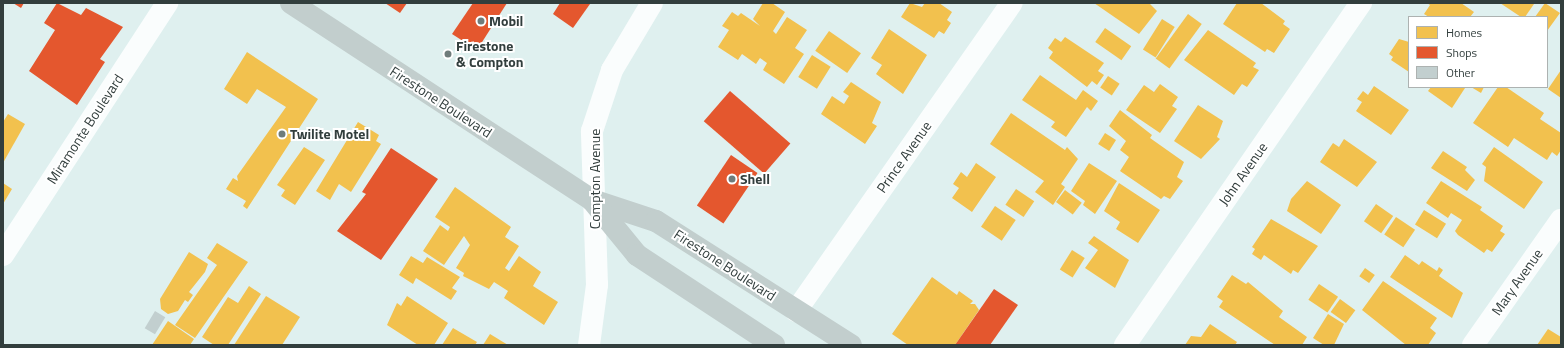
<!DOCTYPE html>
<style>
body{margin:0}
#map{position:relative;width:1564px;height:348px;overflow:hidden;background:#dff0ef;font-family:"Titillium Web",sans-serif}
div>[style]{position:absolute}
.homes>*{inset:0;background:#f2c14e;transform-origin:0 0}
.shops>*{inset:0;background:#e4572e;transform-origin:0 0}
.building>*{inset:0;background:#c2cfcf;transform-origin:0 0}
.minor>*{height:22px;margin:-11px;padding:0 11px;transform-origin:11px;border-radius:11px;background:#fafdfd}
.secondary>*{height:22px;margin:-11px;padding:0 11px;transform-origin:11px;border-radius:11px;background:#fafdfd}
.primary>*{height:22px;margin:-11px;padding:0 11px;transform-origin:11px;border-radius:11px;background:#c2cecd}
.dots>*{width:11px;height:11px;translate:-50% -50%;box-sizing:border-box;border:2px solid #fff;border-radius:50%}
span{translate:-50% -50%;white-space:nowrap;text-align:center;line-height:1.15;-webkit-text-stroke:4px #fff;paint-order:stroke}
.poi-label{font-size:14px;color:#323e3d;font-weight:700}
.left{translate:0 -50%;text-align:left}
.street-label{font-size:14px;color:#323e3d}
.frame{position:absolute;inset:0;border:4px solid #323e3d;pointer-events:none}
.legend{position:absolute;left:1408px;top:16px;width:140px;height:72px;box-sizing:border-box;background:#fff;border:1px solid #adb2b1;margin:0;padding:5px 7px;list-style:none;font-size:12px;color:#323e3d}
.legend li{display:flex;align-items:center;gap:8px;height:20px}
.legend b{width:20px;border:1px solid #adb2b1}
</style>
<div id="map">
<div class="homes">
<i style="clip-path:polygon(763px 3px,772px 3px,785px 12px,773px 31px,776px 34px,787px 17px,807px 30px,795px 48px,804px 54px,784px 84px,763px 70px,767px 63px,760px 58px,756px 64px,742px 54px,738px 60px,718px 47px,729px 30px,722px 26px,732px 12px,738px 16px,741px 13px,760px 26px,753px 19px)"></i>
<i style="clip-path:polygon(910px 3px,922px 7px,925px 3px,939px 3px,952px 12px,947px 20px,951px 23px,944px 34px,939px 31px,934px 38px,901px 17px)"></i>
<i style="clip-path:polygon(1094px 3px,1149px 3px,1157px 11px,1139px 34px)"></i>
<i style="clip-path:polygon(1237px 3px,1261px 3px,1285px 21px,1283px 24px,1290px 29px,1274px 53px,1267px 49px,1265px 52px,1223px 24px)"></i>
<i style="clip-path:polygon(1427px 3px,1461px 3px,1474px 12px,1470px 17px,1429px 17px,1424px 14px,1430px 5px)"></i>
<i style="clip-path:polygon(1500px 3px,1532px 3px,1534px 4px,1525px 17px,1521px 17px)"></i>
<i style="clip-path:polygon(1545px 3px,1560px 13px,1547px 31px,1547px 17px,1535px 17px)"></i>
<i style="left:1188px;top:14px;width:17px;height:55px;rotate:36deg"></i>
<i style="left:1162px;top:19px;width:15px;height:36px;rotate:32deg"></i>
<i style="left:1105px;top:28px;width:32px;height:17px;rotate:35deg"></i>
<i style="clip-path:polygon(889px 29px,927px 55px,903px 94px,876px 74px,882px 65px,871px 58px)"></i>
<i style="clip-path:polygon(1208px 30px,1256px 63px,1253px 67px,1259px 70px,1247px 87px,1242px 84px,1234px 95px,1184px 60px)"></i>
<i style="left:829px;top:31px;width:39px;height:24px;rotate:35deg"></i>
<i style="clip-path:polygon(1065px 37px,1104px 63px,1098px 71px,1104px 75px,1097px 85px,1092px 81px,1087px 87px,1049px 58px,1053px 52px,1048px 48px,1055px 38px,1061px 42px)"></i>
<i style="clip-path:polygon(1399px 39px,1409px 42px,1409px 72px,1391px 60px,1393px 57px,1389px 54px)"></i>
<i style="clip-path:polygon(247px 52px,318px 99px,247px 209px,243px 206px,246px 201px,226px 189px,233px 178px,238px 181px,237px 176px,286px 107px,257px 89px,247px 104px,224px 89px)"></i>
<i style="left:812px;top:55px;width:22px;height:26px;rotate:32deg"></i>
<i style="clip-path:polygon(1561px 70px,1561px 98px,1548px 89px)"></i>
<i style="clip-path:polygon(1040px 75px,1076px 100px,1083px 90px,1098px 101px,1091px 111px,1087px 107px,1066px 137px,1051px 127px,1055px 122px,1022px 100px)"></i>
<i style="left:1108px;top:76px;width:14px;height:14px;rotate:34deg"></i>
<i style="clip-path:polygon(851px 82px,881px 102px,872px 123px,877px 126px,865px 144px,821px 114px,832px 96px,844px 104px,849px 96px,843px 92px)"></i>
<i style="clip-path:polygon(1160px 84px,1178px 97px,1172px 106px,1177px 109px,1160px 133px,1126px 110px,1144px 85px,1154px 92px)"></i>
<i style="clip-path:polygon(1374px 86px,1409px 110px,1391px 135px,1356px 111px,1362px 102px,1357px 99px,1363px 91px,1368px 95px)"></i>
<i style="clip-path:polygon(1431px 87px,1464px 87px,1465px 88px,1452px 108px,1428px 91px)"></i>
<i style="clip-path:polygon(1471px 87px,1484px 87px,1481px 93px)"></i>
<i style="clip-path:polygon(1498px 87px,1506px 87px,1544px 113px,1540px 119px,1561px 133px,1561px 150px,1557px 156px,1552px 152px,1547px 160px,1514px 138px,1508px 147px,1473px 123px)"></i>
<i style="clip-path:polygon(1198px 105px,1223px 121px,1217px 137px,1220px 139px,1201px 159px,1174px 141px)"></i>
<i style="clip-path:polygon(1120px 110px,1152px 135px,1150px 138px,1184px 162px,1177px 177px,1183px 181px,1170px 199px,1164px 196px,1161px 199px,1120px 171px,1129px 157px,1120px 150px,1126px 141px,1109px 126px)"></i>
<i style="clip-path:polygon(1011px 113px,1065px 150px,1067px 147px,1078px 159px,1061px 184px,1065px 187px,1053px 205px,1035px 192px,1044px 181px,990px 144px)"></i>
<i style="clip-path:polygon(8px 114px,25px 124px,3px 163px,3px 122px)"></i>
<i style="clip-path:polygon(358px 122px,379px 135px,376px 141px,381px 144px,351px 192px,339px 184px,330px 200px,316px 191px)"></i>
<i style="left:1105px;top:133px;width:13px;height:13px;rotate:32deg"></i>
<i style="clip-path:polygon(1344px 139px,1377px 162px,1357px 187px,1320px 162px,1333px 143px,1339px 147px)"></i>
<i style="clip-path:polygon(304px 147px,325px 160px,295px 205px,281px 196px,285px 190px,277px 185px)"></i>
<i style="clip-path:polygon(1494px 147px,1543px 182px,1524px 209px,1484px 181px,1486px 167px,1482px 164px)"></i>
<i style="clip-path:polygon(1443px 151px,1467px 167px,1465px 170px,1475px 180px,1467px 191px,1431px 168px)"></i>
<i style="clip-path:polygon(976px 163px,996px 177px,972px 212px,952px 198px,959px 188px,953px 184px,961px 172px,967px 177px)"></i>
<i style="clip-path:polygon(1089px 163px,1117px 181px,1095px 214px,1083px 205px,1085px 201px,1071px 191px)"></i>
<i style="clip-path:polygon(1307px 181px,1341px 205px,1321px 234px,1287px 211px,1291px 199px)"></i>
<i style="clip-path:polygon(1441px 181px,1482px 207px,1480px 210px,1503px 226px,1500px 231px,1505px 234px,1492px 252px,1487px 249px,1484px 253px,1458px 235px,1455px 231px,1462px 220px,1451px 213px,1448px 218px,1426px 203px)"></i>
<i style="clip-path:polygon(3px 183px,12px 189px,3px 204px)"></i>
<i style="clip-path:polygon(1119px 183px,1160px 210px,1138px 243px,1116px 229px,1120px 222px,1104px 211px)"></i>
<i style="clip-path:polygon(455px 187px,511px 227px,505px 237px,519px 246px,505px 268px,509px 271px,519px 256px,541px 272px,533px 286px,558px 302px,544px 325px,504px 298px,508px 291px,494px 282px,489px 289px,463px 276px,464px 273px,456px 268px,470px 245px,464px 236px,444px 265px,423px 251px,440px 225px,448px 231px,450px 227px,435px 217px)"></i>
<i style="left:1016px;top:189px;width:22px;height:19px;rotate:34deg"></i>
<i style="left:1065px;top:190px;width:21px;height:15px;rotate:37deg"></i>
<i style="left:1376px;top:204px;width:21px;height:21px;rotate:35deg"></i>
<i style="left:995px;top:206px;width:25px;height:25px;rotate:34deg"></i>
<i style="left:1424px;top:210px;width:26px;height:17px;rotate:32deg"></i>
<i style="left:1396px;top:217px;width:23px;height:21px;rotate:34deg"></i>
<i style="clip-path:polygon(1271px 219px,1318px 246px,1298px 273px,1293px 270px,1291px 274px,1264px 255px,1261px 260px,1252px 254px,1255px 249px,1252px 247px)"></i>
<i style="clip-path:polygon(1094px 236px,1129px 260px,1115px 288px,1085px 268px,1098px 250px,1088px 243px)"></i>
<i style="clip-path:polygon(217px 243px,248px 262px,195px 338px,175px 325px,217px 265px,207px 258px)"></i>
<i style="left:1072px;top:250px;width:15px;height:23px;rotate:32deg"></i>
<i style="clip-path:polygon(189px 252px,208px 264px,205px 272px,189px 292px,193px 295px,188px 302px,185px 300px,178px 311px,168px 314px,161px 309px,160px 299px)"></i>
<i style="clip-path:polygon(1405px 255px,1419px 265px,1422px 261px,1437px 271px,1439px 267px,1443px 270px,1439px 276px,1463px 293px,1452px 318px,1390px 277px)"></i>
<i style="clip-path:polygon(411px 256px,423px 263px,427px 257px,460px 277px,452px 288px,457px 291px,451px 300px,416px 278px,413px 284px,399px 275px)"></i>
<i style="left:1365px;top:268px;width:12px;height:10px;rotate:35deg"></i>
<i style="clip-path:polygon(1232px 275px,1246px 284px,1248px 282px,1283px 311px,1279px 317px,1307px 337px,1302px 345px,1275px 345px,1219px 307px,1223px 301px,1217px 297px)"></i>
<i style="clip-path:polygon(932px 277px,957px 295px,959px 291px,973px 301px,970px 304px,975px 304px,979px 310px,955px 345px,908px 345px,892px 334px)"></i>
<i style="clip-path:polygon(1383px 281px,1437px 318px,1430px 328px,1436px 333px,1428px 345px,1406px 345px,1362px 310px)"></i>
<i style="left:1319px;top:284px;width:23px;height:19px;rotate:34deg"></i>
<i style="clip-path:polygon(249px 286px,261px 294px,228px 345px,214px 345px,202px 337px,228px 297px,238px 303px)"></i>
<i style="clip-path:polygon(266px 296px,300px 317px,282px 345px,234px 345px)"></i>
<i style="clip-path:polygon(407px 296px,448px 323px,434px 345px,418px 345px,387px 325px,397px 303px,401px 306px)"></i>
<i style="left:1340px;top:299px;width:19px;height:16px;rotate:36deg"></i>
<i style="clip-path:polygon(1328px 314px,1344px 324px,1334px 345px,1324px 345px,1313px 338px)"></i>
<i style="clip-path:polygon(168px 321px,194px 339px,190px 345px,152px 345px)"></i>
<i style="clip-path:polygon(1210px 324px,1237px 342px,1235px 345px,1185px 345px,1191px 336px,1201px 337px)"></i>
<i style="clip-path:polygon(453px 328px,477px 342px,475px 345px,442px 345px)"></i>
<i style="clip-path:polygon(1548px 329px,1561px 337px,1561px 345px,1537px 345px)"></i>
<i style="clip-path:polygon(490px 334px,508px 345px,483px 345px)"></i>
</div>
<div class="shops">
<i style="clip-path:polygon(13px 3px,24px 3px,21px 8px)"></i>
<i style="clip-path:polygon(57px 3px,81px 15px,86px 8px,123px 27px,100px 59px,105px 62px,77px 105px,29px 71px,55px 30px,44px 23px)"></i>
<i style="clip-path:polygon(385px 3px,407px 3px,400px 13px)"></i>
<i style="clip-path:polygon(473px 3px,507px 3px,477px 50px,452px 34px)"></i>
<i style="clip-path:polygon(560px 3px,588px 3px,590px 4px,573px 28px,553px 14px)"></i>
<i style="left:730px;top:91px;width:80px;height:40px;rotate:41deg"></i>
<i style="clip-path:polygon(391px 148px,438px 179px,381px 260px,337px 231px,366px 194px,362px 192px)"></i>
<i style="left:731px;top:155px;width:32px;height:61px;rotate:34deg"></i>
<i style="clip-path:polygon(994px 289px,1018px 305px,990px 345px,955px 345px)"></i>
</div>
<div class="building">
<i style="left:155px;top:311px;width:12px;height:20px;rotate:31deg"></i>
</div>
<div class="minor">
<i style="left:3px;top:255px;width:301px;rotate:-56.9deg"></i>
<i style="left:796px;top:311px;width:376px;rotate:-55deg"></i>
<i style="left:1125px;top:345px;width:416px;rotate:-55.4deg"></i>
<i style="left:1473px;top:345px;width:153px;rotate:-54.9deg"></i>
</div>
<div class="secondary">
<i style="left:589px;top:345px;width:61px;rotate:-82.4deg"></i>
<i style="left:597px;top:285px;width:154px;rotate:-91.9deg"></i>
<i style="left:592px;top:131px;width:64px;rotate:-71.8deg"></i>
<i style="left:612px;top:70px;width:78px;rotate:-59.2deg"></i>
</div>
<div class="primary">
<i style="left:291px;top:3px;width:360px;rotate:33.2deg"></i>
<i style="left:592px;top:200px;width:67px;rotate:18.2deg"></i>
<i style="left:656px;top:221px;width:231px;rotate:32.5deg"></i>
<i style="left:592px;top:200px;width:71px;rotate:50.7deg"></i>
<i style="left:637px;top:255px;width:164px;rotate:33.3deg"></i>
</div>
<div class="dots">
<i style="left:481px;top:21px;background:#6f7c7b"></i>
<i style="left:448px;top:54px;background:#6f7c7b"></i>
<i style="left:282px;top:134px;background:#6f7c7b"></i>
<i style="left:732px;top:179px;background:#6f7c7b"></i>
</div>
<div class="poi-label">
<span class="left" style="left:489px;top:21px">Mobil</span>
<span class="left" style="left:456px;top:54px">Firestone<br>&amp; Compton</span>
<span class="left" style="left:290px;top:134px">Twilite Motel</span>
<span class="left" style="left:740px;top:179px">Shell</span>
</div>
<div class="street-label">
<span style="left:441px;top:102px;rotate:33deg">Firestone Boulevard</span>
<span style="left:85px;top:129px;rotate:-57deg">Miramonte Boulevard</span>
<span style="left:904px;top:157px;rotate:-55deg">Prince Avenue</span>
<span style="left:1243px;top:174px;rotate:-55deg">John Avenue</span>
<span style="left:595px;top:179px;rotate:-90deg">Compton Avenue</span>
<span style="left:725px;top:265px;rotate:33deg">Firestone Boulevard</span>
<span style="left:1517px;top:282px;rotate:-55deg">Mary Avenue</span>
</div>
<div class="frame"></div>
<ul class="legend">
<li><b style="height:11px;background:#f2c14e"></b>Homes</li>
<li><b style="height:11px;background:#e4572e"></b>Shops</li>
<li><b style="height:11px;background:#c2cfcf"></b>Other</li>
</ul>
</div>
